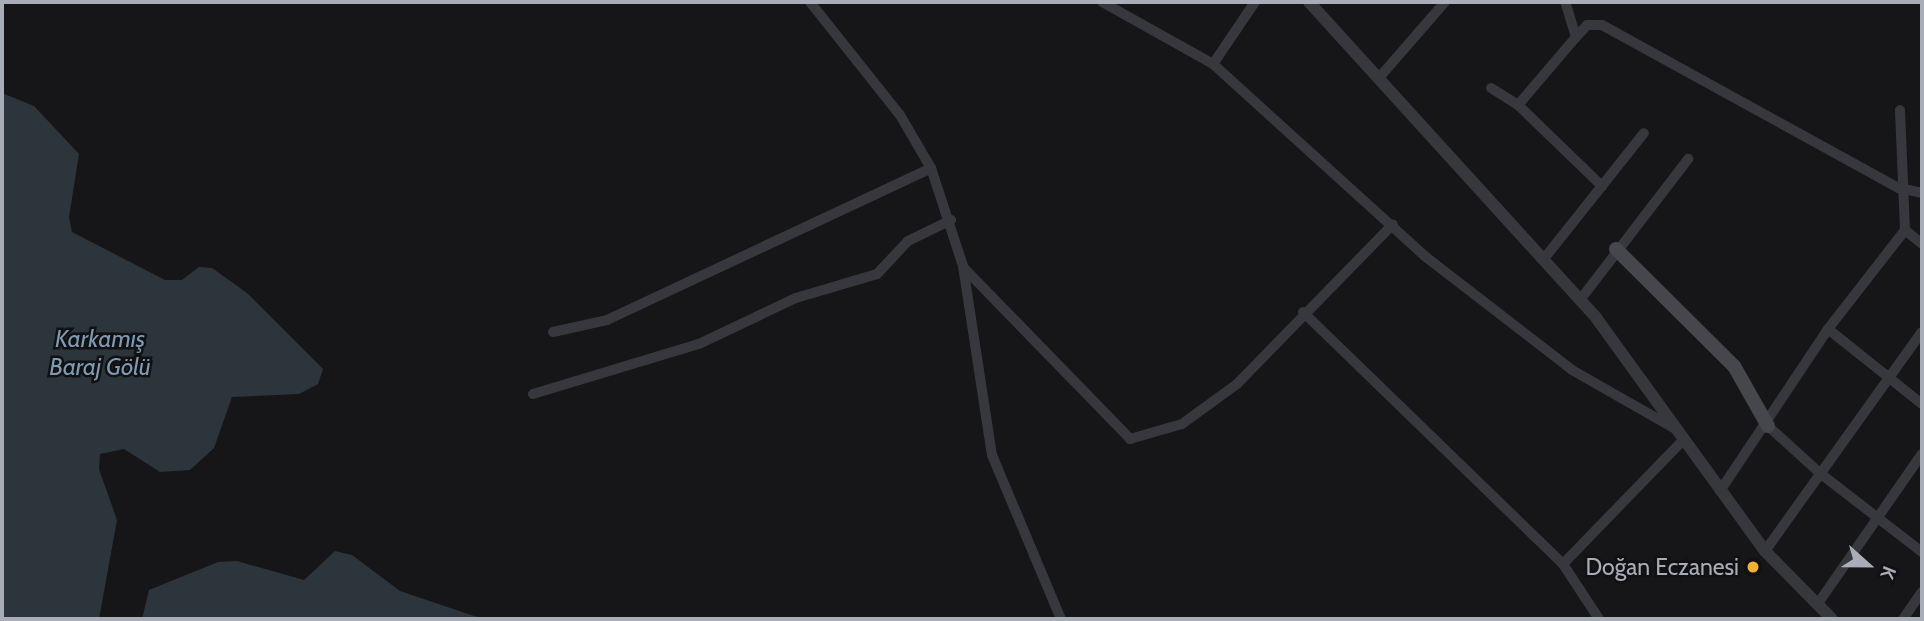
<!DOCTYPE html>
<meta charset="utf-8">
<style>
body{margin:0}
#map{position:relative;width:1924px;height:621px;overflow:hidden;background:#161618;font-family:Cabin,sans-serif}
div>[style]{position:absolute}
.water>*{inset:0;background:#2c353c}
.minor>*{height:10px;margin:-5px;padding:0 5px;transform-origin:5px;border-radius:5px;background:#37383d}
.tertiary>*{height:12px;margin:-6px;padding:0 6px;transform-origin:6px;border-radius:6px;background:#37383d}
.secondary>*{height:14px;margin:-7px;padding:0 7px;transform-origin:7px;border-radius:7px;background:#45474d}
.dots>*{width:19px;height:19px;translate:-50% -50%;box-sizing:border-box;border:4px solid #111113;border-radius:50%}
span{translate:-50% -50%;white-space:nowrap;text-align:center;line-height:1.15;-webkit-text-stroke:5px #111113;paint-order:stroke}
.poi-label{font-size:23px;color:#a8adb8}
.right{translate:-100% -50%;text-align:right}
.water-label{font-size:24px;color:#7f9bb3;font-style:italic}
.frame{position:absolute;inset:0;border:4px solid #a8adb8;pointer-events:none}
.north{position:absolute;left:1833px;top:530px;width:70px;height:70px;-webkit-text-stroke:5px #111113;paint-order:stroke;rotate:111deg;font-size:19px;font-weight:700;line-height:28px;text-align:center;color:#a8adb8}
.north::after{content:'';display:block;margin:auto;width:24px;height:32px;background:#a8adb8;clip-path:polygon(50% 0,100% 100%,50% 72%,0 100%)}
</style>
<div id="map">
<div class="water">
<i style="clip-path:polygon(2px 93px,34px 106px,79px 154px,69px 217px,72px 232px,165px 280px,182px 280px,199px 267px,212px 268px,247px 293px,323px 369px,318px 384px,299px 394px,232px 397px,214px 448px,190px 470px,160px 472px,124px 449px,100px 454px,99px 469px,117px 520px,99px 619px,2px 619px)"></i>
<i style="clip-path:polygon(335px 551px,352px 555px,400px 591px,483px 619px,142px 619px,149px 590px,218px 562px,237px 561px,304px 580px)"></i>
</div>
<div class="minor">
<i style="left:810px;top:2px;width:144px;rotate:51.5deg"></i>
<i style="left:900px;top:115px;width:61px;rotate:59.7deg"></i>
<i style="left:931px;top:168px;width:103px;rotate:71.9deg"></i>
<i style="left:963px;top:266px;width:191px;rotate:81.3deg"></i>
<i style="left:992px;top:455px;width:178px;rotate:67.2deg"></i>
<i style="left:1102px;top:2px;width:127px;rotate:29.2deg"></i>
<i style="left:1213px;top:64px;width:287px;rotate:42.2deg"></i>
<i style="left:1426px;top:257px;width:185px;rotate:37.7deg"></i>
<i style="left:1572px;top:370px;width:121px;rotate:29.7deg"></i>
<i style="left:1576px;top:37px;width:16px;rotate:-47deg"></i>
<i style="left:1587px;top:25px;width:15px"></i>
<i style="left:1602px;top:25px;width:339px;rotate:28.8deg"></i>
<i style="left:1899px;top:188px;width:24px;rotate:12deg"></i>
<i style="left:1213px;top:64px;width:75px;rotate:-55.9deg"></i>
<i style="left:1378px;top:79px;width:102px;rotate:-49deg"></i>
<i style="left:1491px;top:88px;width:32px;rotate:32deg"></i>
<i style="left:1518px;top:105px;width:117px;rotate:44deg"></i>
<i style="left:1518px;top:105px;width:89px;rotate:-49.5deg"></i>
<i style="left:1576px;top:37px;width:37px;rotate:-107deg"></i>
<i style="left:1905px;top:230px;width:22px;rotate:39deg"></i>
<i style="left:1543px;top:260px;width:162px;rotate:-51.5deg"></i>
<i style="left:963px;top:267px;width:240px;rotate:45.8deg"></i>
<i style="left:1130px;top:439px;width:54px;rotate:-16.1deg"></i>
<i style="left:1182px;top:424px;width:68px;rotate:-36deg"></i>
<i style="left:1237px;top:384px;width:223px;rotate:-45.7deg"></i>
<i style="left:1580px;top:300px;width:178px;rotate:-52.5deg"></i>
<i style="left:1303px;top:312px;width:362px;rotate:44.1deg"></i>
<i style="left:1563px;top:564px;width:66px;rotate:56.8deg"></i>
<i style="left:1828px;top:329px;width:120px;rotate:38.6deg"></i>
<i style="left:553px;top:332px;width:55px;rotate:-12.5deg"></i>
<i style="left:607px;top:320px;width:358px;rotate:-25.1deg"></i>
<i style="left:533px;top:394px;width:173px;rotate:-16.8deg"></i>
<i style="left:699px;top:344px;width:107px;rotate:-25.4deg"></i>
<i style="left:796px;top:298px;width:84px;rotate:-16.5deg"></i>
<i style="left:877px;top:274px;width:45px;rotate:-46.8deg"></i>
<i style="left:908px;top:241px;width:48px;rotate:-26deg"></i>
<i style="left:1768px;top:426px;width:72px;rotate:42.2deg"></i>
<i style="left:1821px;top:474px;width:128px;rotate:37.7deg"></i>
<i style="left:1720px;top:491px;width:195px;rotate:-56.3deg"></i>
<i style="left:1828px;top:329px;width:125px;rotate:-52.1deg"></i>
<i style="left:1905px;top:230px;width:120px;rotate:-92.4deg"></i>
<i style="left:1765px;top:551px;width:269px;rotate:-54.4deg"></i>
<i style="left:1563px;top:564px;width:171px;rotate:-45.9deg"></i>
<i style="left:1819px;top:602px;width:180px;rotate:-55.2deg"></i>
<i style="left:1903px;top:619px;width:33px;rotate:-55deg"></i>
</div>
<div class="tertiary">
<i style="left:1309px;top:2px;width:428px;rotate:47.7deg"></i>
<i style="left:1597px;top:319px;width:286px;rotate:54.1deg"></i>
<i style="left:1765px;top:551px;width:95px;rotate:45.4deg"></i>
</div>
<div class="secondary">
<i style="left:1616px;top:249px;width:166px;rotate:44.8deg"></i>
<i style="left:1734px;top:366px;width:69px;rotate:60.5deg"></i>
</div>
<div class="dots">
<i style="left:1753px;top:567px;background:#f2b134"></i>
</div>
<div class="poi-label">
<span class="right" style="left:1739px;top:567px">Doğan Eczanesi</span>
</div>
<div class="water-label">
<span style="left:100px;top:353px">Karkamış<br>Baraj Gölü</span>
</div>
<div class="frame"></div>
<div class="north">K</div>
</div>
